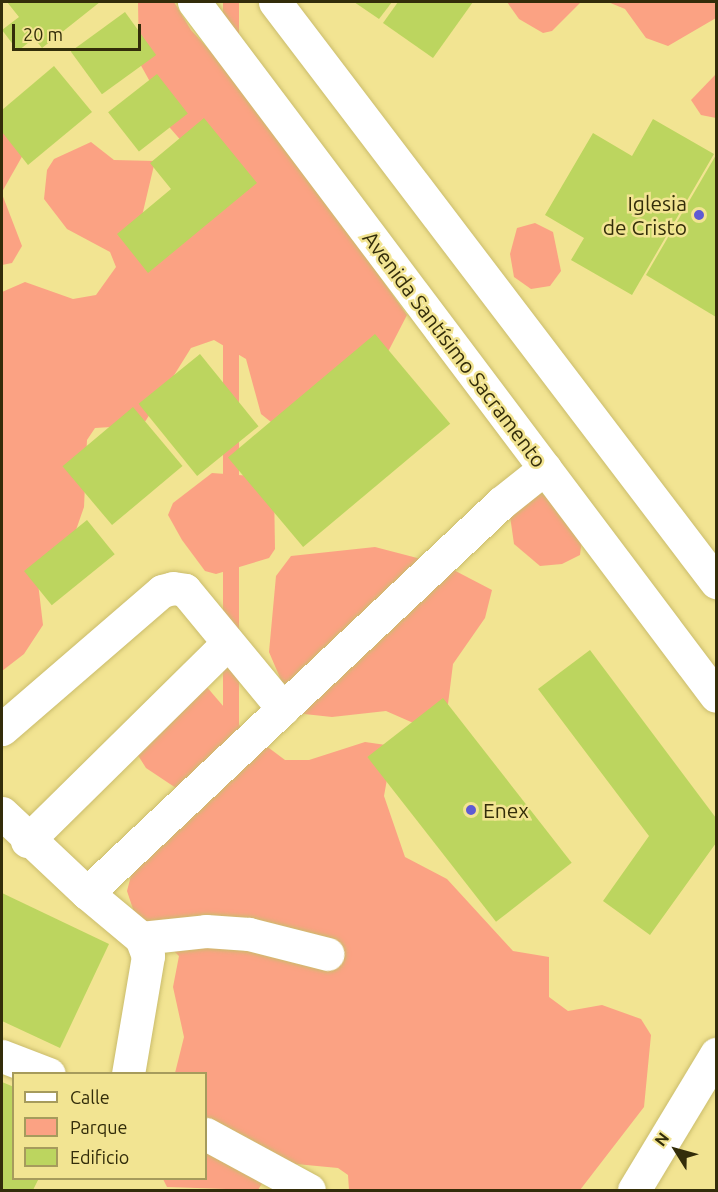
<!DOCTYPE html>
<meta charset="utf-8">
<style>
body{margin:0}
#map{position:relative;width:718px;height:1192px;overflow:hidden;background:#f2e492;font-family:Ubuntu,sans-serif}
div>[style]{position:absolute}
.green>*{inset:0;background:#fba283;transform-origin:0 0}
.building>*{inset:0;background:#bcd55f;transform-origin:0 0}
.roads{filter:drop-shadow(0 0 2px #cabc6c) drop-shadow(0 0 2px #cabc6c)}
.minor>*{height:33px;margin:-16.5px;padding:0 16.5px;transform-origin:16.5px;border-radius:16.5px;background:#fff}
.major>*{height:33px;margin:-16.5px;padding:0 16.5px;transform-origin:16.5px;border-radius:16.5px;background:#fff}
.dots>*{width:16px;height:16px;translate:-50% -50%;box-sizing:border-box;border:3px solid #f2e492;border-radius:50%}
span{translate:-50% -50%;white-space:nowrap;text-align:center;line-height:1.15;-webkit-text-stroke:5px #f2e492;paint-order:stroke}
.poi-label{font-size:21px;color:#332d0a}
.right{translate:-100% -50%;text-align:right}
.left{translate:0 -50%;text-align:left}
.street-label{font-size:21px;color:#332d0a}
.frame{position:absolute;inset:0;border:3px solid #332d0a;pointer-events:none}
.legend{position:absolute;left:12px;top:1072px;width:195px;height:108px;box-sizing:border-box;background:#f2e492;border:2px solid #a69b5c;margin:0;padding:8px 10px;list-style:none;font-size:18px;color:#332d0a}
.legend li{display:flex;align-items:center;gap:12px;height:30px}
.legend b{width:30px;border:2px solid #a69b5c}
.north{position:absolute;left:646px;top:1120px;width:60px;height:60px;-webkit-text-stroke:4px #f2e492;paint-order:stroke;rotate:307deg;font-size:16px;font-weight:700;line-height:24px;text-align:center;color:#332d0a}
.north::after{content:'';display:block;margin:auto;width:21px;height:27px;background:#332d0a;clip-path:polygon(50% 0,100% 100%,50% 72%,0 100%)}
.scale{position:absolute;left:12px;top:24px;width:129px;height:27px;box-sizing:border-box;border:3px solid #332d0a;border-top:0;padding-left:8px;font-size:18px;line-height:21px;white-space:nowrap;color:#332d0a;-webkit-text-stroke:4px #f2e492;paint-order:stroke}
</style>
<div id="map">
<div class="green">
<i style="clip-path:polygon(138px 2px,174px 2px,191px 30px,252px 96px,407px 315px,375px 377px,281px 430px,261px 414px,246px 359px,214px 340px,191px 348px,143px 425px,95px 428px,87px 440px,84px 507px,76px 530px,36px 566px,43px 625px,24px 654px,2px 671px,2px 292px,25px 282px,73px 299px,96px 295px,116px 267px,110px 252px,67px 229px,44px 199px,47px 170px,54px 159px,91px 142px,114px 160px,155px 161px,142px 216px,157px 253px,184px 144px,164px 121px,158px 96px,139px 62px)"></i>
<i style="left:223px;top:2px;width:16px;height:813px"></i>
<i style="clip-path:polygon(507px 2px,581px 2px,552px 31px,543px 33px,519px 19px)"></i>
<i style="clip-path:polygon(608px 2px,716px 2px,716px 18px,668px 46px,646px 38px,625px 9px)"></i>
<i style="clip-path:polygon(716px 74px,716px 118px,701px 115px,691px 100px)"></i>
<i style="clip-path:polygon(2px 127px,17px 133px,24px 153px,2px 192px)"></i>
<i style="clip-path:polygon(2px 194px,22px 246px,12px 263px,2px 265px)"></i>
<i style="clip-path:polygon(535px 223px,553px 232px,561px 271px,550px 286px,531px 289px,514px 277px,510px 254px,517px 228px)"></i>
<i style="clip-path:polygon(212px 473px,252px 476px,274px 488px,275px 549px,269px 558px,216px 574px,205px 571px,182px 540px,168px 515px,173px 503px)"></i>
<i style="clip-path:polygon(541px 493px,584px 522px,580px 555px,562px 564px,540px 566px,514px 544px,510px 516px)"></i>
<i style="clip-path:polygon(375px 547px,444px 565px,492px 590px,485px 618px,453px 664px,448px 704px,418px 725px,386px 711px,332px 717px,295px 713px,269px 652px,276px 576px,291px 556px)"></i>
<i style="clip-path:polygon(206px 686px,241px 727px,285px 760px,309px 760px,365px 742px,393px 746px,384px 796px,405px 857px,447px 879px,513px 951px,549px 957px,549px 997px,568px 1011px,602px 1005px,641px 1019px,651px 1035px,644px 1107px,580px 1190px,349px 1190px,348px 1175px,338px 1168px,275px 1162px,258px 1190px,167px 1187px,163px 1179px,206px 1178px,206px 1074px,175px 1073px,184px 1037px,173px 987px,179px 956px,134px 912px,127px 891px,133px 868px,190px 819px,185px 794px,146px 768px,134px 749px)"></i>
</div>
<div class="building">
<i style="clip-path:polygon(7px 2px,100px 2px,42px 48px,34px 38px,18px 51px,2px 30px,19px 17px)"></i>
<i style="clip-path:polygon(354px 2px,392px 2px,379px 19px)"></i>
<i style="clip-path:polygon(398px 2px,473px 2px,433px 58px,383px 23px)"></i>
<i style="left:125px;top:12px;width:53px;height:67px;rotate:54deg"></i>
<i style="clip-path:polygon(54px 66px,92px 112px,28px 165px,2px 132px,2px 110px)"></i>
<i style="left:157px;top:74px;width:50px;height:62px;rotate:52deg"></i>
<i style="clip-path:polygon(204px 118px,257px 183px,148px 273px,117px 234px,171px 189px,150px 163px)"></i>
<i style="clip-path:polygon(653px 119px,714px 154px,632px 295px,571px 260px,584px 238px,545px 215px,593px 133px,632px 156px)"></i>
<i style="clip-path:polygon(716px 155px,716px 317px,646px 275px)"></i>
<i style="left:375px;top:334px;width:117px;height:192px;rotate:50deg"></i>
<i style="left:200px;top:354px;width:93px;height:79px;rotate:51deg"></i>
<i style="left:133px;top:407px;width:77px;height:92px;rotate:50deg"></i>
<i style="left:87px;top:520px;width:44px;height:81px;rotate:51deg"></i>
<i style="clip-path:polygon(590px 650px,716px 818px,716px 843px,650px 935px,603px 901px,649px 836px,538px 689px)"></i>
<i style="left:443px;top:698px;width:209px;height:96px;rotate:52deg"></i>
<i style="clip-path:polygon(2px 893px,109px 944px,60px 1048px,2px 1021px)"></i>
<i style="clip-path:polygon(2px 1082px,14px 1087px,14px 1178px,39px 1178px,33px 1190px,2px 1190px)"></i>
</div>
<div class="roads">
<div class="minor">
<i style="left:2px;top:729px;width:211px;rotate:-40.8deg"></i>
<i style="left:162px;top:591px;width:11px;rotate:-15deg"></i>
<i style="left:173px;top:588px;width:12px;rotate:9deg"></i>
<i style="left:185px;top:590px;width:154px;rotate:50.5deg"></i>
<i style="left:2px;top:813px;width:117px;rotate:43.3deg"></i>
<i style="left:27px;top:841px;width:282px;rotate:-44.6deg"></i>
<i style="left:141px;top:938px;width:65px;rotate:-6.1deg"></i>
<i style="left:206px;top:931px;width:43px;rotate:4deg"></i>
<i style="left:249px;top:934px;width:81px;rotate:14.2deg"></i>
<i style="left:2px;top:1056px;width:50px;rotate:21deg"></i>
<i style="left:128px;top:1074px;width:120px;rotate:-80.4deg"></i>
<i style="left:148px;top:956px;width:19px;rotate:-111deg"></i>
<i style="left:141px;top:938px;width:70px;rotate:-140.2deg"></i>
<i style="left:87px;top:893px;width:569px;rotate:-43.29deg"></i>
<i style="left:501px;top:503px;width:56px;rotate:-38.5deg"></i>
<i style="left:206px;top:1134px;width:117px;rotate:28.5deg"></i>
</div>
<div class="major">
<i style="left:194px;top:2px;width:868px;rotate:53.05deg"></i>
<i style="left:275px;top:2px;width:729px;rotate:52.75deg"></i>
<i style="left:634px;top:1190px;width:159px;rotate:-58.9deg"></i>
</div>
</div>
<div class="dots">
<i style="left:699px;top:215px;background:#5e5bd3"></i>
<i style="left:471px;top:810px;background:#5e5bd3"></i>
</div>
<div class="poi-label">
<span class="right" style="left:687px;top:215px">Iglesia<br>de Cristo</span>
<span class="left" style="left:483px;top:810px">Enex</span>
</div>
<div class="street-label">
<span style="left:455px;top:349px;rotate:53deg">Avenida Santísimo Sacramento</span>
</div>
<div class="frame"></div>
<ul class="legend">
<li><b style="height:8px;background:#fff"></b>Calle</li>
<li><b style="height:16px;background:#fba283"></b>Parque</li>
<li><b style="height:16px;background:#bcd55f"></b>Edificio</li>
</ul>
<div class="north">N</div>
<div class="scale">20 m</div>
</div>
